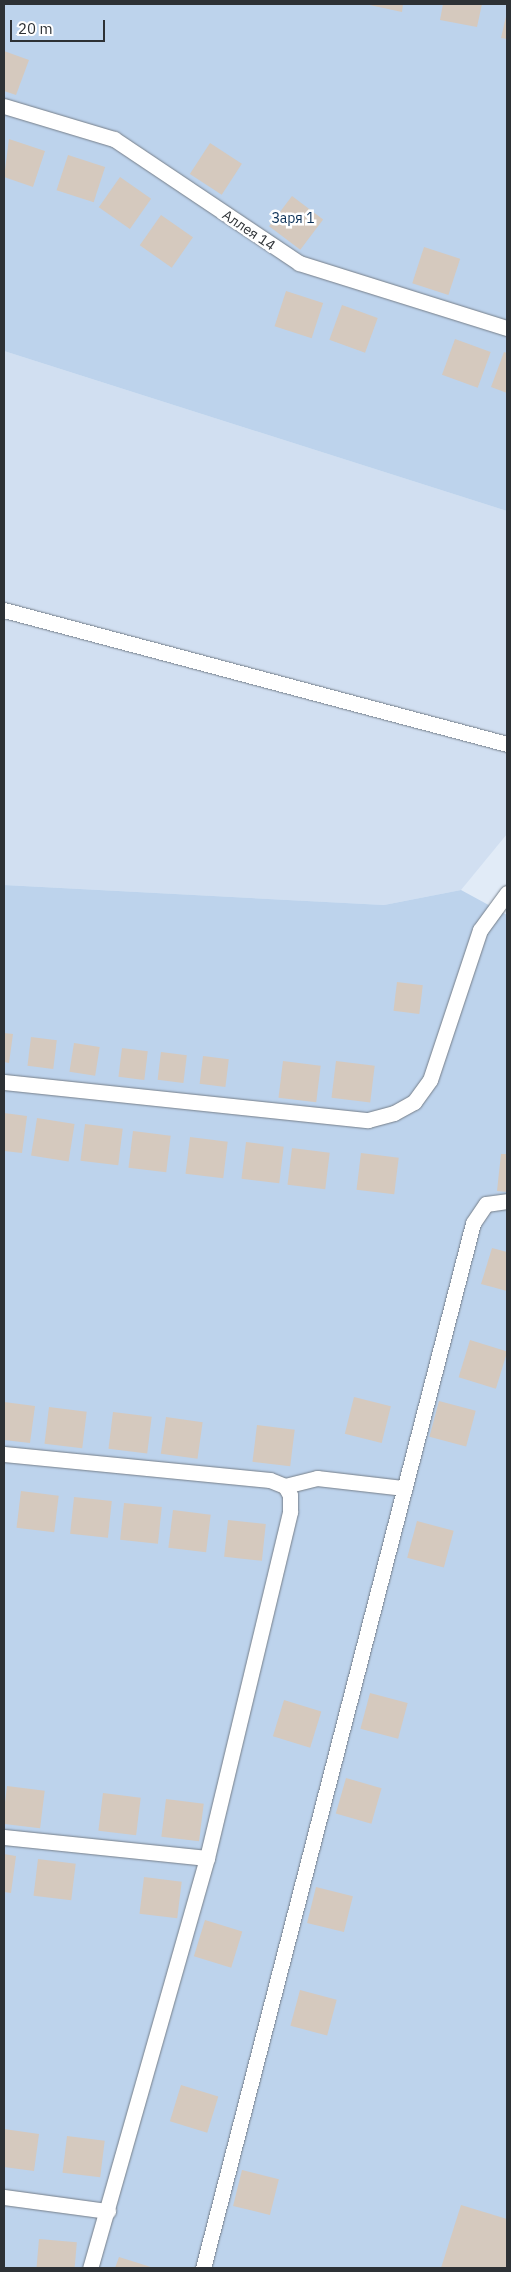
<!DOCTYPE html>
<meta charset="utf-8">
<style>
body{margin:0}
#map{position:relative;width:511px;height:2272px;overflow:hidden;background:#e1ebf7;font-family:"IBM Plex Sans",sans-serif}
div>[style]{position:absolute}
.built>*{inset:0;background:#d1dff1}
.green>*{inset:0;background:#bdd3ec}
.building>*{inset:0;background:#d5c9be;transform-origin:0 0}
.roads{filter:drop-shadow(0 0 1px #757e89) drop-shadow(0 0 1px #757e89)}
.service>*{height:15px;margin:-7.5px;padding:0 7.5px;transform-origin:7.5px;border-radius:7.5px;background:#fff}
span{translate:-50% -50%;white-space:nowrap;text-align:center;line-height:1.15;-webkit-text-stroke:5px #fff;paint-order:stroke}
.park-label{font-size:14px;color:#0c3157}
.street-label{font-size:14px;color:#2d3135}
.frame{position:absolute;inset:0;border:5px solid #2d3135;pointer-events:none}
.scale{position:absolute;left:10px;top:20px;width:95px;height:22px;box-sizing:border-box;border:2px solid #2d3135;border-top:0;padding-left:6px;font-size:15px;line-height:18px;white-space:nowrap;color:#2d3135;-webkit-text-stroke:4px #fff;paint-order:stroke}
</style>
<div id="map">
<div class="built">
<i style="clip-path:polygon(4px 351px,507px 511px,507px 834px,461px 890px,384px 905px,4px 885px)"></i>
</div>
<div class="green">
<i style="clip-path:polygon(4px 4px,507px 4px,507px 511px,4px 351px)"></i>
<i style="clip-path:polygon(4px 885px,384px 905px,461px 890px,507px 915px,507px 2268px,4px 2268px)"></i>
</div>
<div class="building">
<i style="clip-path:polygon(365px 4px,403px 4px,402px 12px)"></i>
<i style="clip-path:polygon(443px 4px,482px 4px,477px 27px,440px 20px)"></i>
<i style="clip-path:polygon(507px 12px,507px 39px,501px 38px)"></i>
<i style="clip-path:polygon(4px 51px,29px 60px,16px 95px,4px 91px)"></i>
<i style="clip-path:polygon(9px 139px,45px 151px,33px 187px,4px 177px)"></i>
<i style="left:210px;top:143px;width:38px;height:37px;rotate:33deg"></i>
<i style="left:68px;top:155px;width:39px;height:37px;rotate:18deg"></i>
<i style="left:120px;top:177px;width:38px;height:37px;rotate:35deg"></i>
<i style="left:292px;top:196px;width:39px;height:38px;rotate:37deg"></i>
<i style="left:161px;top:215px;width:39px;height:37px;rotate:35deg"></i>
<i style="left:424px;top:247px;width:38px;height:38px;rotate:18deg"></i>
<i style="left:286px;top:291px;width:39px;height:37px;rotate:18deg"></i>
<i style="left:342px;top:305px;width:38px;height:37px;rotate:20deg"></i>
<i style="left:455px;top:339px;width:38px;height:38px;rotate:20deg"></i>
<i style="clip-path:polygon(504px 352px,507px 353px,507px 393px,491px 387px)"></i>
<i style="left:397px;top:982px;width:26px;height:29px;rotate:7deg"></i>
<i style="clip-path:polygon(4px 1033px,13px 1034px,9px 1063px,4px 1062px)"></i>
<i style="left:31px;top:1037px;width:26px;height:29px;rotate:7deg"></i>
<i style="left:74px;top:1043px;width:26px;height:29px;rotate:9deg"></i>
<i style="left:122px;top:1048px;width:26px;height:29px;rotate:7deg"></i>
<i style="left:161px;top:1052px;width:26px;height:28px;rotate:7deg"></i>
<i style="left:203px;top:1056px;width:26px;height:28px;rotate:7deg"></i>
<i style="left:283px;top:1061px;width:38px;height:37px;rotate:7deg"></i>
<i style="left:336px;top:1061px;width:39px;height:37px;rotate:7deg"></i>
<i style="clip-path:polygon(4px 1113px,27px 1116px,22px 1153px,4px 1151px)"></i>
<i style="left:37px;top:1118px;width:38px;height:38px;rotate:9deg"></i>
<i style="left:85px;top:1124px;width:38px;height:37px;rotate:7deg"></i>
<i style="left:133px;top:1131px;width:38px;height:37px;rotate:7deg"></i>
<i style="left:190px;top:1137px;width:38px;height:37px;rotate:7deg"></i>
<i style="left:246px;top:1142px;width:38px;height:37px;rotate:7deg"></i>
<i style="left:292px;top:1148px;width:38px;height:37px;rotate:7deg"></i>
<i style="left:361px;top:1153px;width:38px;height:37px;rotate:7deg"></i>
<i style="clip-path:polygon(501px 1154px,507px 1154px,507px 1192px,497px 1191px)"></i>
<i style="clip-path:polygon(492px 1248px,507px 1252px,507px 1291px,481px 1284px)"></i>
<i style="left:470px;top:1340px;width:39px;height:39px;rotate:17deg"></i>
<i style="left:354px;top:1397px;width:38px;height:38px;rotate:14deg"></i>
<i style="left:439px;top:1401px;width:38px;height:37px;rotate:15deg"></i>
<i style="clip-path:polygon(4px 1402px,35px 1406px,30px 1443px,4px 1440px)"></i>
<i style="left:49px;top:1407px;width:38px;height:37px;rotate:7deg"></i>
<i style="left:113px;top:1412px;width:39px;height:37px;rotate:7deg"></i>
<i style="left:166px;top:1417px;width:37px;height:37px;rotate:8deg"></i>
<i style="left:257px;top:1425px;width:38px;height:37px;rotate:7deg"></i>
<i style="left:21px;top:1491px;width:38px;height:37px;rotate:7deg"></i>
<i style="left:74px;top:1497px;width:38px;height:37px;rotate:6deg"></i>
<i style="left:124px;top:1503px;width:38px;height:37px;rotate:6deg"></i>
<i style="left:173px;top:1510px;width:38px;height:38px;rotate:7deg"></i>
<i style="left:228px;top:1520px;width:38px;height:37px;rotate:6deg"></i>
<i style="left:417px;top:1521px;width:38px;height:38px;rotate:15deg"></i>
<i style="left:370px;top:1693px;width:39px;height:37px;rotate:15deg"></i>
<i style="left:284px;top:1700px;width:39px;height:38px;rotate:17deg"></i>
<i style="left:346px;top:1778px;width:37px;height:37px;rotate:16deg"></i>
<i style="left:7px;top:1786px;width:38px;height:38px;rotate:7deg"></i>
<i style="left:103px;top:1793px;width:38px;height:38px;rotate:7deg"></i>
<i style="left:166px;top:1799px;width:38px;height:38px;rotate:7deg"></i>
<i style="clip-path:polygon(4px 1854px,16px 1856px,11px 1893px,4px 1892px)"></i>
<i style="left:38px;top:1859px;width:38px;height:37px;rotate:7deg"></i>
<i style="left:144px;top:1877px;width:38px;height:37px;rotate:7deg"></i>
<i style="left:316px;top:1887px;width:38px;height:37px;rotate:14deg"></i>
<i style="left:205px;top:1920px;width:39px;height:38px;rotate:17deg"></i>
<i style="left:300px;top:1990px;width:38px;height:37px;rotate:15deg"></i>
<i style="left:181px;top:2085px;width:39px;height:38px;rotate:17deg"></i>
<i style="clip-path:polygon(4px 2129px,39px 2134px,34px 2171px,4px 2167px)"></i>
<i style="left:67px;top:2136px;width:38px;height:37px;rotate:7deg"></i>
<i style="left:242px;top:2170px;width:38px;height:37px;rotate:14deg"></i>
<i style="clip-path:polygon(461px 2205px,507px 2219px,507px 2268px,441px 2268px)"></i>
<i style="left:39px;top:2239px;width:38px;height:29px;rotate:5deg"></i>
<i style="clip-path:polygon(119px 2257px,154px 2268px,115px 2268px)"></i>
</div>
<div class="roads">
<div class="service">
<i style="left:4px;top:106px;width:115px;rotate:16.7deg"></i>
<i style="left:114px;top:139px;width:223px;rotate:33.8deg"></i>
<i style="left:299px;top:263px;width:218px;rotate:17.4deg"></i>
<i style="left:4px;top:610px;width:521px;rotate:14.92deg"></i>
<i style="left:4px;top:1082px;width:366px;rotate:6deg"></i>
<i style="left:368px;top:1120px;width:27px;rotate:-15deg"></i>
<i style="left:394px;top:1113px;width:23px;rotate:-29deg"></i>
<i style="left:414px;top:1102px;width:27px;rotate:-54deg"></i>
<i style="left:430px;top:1080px;width:158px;rotate:-71.6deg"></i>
<i style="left:480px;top:930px;width:46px;rotate:-53.9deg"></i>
<i style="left:4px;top:1454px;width:267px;rotate:5.6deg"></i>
<i style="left:270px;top:1480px;width:16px;rotate:22deg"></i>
<i style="left:285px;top:1486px;width:10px;rotate:61deg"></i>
<i style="left:290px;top:1495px;width:17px;rotate:90deg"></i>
<i style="left:290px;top:1512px;width:356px;rotate:103.5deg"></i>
<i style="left:207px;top:1858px;width:426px;rotate:105.9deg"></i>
<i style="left:285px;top:1486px;width:33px;rotate:-14deg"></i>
<i style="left:317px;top:1478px;width:88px;rotate:6.6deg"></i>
<i style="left:4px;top:1837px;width:204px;rotate:5.9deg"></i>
<i style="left:4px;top:2197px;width:105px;rotate:7.7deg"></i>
<i style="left:203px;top:2268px;width:1079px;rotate:-75.51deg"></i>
<i style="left:473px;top:1223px;width:23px;rotate:-56deg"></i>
<i style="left:486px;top:1204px;width:21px;rotate:-8deg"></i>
</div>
</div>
<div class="park-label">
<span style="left:293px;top:218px">Заря 1</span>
</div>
<div class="street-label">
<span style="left:249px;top:230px;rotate:34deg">Аллея 14</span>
</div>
<div class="frame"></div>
<div class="scale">20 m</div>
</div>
